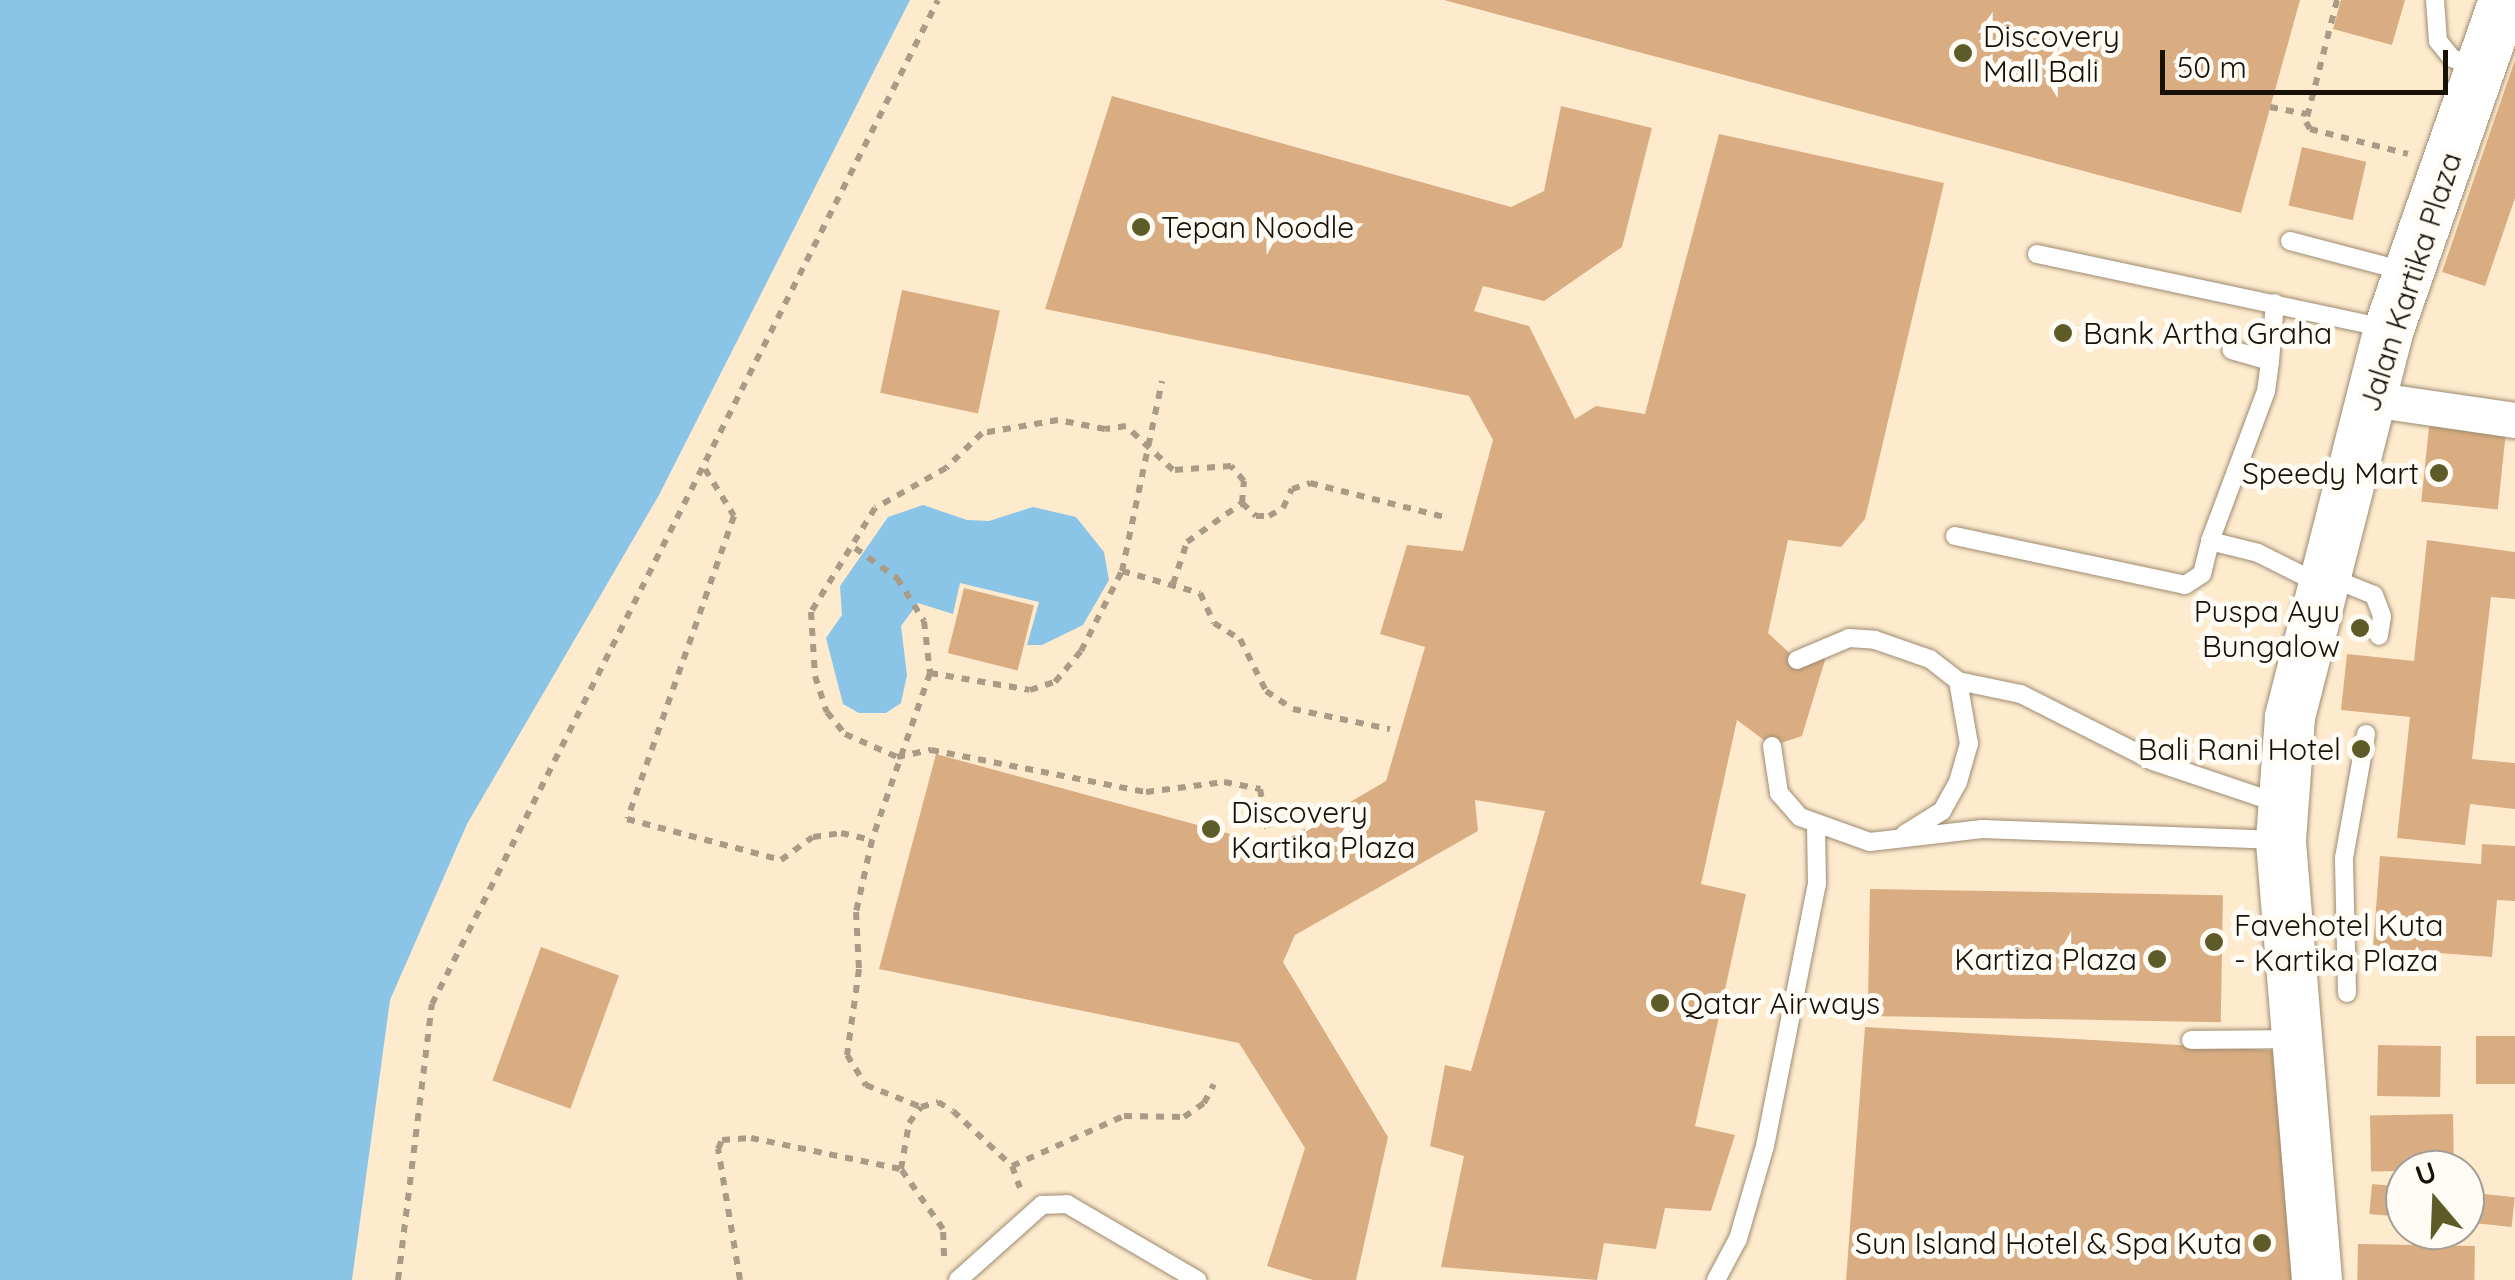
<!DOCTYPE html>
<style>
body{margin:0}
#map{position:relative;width:2515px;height:1280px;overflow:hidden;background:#feebce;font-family:Quicksand,sans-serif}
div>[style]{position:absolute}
.water>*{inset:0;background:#8ac4e7}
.building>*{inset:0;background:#d9ad81;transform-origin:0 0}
.path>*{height:6px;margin-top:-3px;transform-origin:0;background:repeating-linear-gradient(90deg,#a99b85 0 8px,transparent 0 16px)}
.roads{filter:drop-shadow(0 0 2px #9d8b71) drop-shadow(0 0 2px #9d8b71)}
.service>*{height:18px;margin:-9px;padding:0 9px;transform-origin:9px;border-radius:9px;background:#fff}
.minor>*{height:35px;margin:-17.5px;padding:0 17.5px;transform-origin:17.5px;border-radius:17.5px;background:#fff}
.secondary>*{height:50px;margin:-25px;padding:0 25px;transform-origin:25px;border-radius:25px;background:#fff}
.dots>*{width:28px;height:28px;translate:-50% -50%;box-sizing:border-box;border:5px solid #fffbf5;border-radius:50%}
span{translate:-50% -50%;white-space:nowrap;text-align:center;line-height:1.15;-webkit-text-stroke:10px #fffbf5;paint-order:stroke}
.poi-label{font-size:30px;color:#171107}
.left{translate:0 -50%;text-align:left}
.right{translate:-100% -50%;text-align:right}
.street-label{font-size:30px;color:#171107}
.north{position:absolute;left:2385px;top:1150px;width:100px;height:100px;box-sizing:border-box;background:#fffbf5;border:2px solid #a29d96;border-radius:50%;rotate:341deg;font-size:28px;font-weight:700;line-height:40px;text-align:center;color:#171107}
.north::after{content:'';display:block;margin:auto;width:35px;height:45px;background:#5d5b27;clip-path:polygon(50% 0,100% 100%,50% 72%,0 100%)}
.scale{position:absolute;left:2160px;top:50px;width:288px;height:45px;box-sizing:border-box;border:5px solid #171107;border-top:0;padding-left:12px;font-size:30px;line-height:35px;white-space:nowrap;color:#171107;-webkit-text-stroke:8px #fffbf5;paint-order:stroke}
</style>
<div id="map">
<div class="water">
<i style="clip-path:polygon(0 0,910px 0,659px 495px,467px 824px,390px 1000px,352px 1280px,0 1280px)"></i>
<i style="clip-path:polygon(923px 505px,967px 520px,989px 521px,1033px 507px,1076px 517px,1104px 552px,1109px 580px,1083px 625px,1042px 645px,1027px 645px,1039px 602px,960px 583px,953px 614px,918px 603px,901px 626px,907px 675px,901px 703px,886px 713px,859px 713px,843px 704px,826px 638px,842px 615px,840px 586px,888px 517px)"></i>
</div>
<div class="building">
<i style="clip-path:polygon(1444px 0,2300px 0,2241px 213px)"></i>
<i style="clip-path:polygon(2341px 0,2405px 0,2392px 45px,2333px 29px)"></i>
<i style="clip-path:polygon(2515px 60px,2515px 198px,2485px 286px,2442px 272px)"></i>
<i style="clip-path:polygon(1112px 96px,1511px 207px,1544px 191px,1561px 106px,1652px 128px,1622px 247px,1544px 301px,1483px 286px,1474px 311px,1529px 326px,1575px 419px,1596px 406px,1645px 414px,1719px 134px,1944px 183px,1865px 519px,1841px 547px,1788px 540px,1768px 633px,1797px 660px,1828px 650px,1802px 736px,1772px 746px,1737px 720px,1701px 884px,1746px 894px,1695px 1126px,1735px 1135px,1711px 1211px,1665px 1208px,1656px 1249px,1604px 1243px,1597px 1280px,1441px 1267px,1464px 1156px,1430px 1146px,1445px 1065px,1471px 1071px,1545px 811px,1475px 800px,1478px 831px,1295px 935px,1283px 962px,1388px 1137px,1356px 1280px,1313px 1280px,1267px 1266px,1305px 1148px,1239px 1043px,879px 969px,936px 754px,1275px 846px,1386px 781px,1425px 647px,1380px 634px,1407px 545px,1463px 551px,1493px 440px,1469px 396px,1045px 309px)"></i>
<i style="left:2302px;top:147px;width:66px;height:60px;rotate:13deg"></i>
<i style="left:902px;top:290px;width:100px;height:105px;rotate:12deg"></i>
<i style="left:2430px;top:418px;width:77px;height:84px;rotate:6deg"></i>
<i style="clip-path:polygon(2427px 540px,2515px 552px,2515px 599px,2491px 597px,2472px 759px,2515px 763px,2515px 809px,2470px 804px,2465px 845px,2397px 838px,2410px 717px,2341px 710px,2347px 654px,2414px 661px)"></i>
<i style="left:964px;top:588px;width:72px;height:67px;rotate:14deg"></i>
<i style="clip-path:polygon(2482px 844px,2515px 846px,2515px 901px,2497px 900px,2492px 957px,2373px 948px,2380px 856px,2481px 864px)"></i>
<i style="left:1870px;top:889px;width:353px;height:127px;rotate:1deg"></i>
<i style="left:541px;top:947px;width:83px;height:142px;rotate:20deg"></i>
<i style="clip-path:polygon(1865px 1027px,2282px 1051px,2296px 1280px,1846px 1280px)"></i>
<i style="left:2515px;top:1036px;width:48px;height:39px;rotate:90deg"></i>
<i style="left:2378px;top:1045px;width:63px;height:51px;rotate:1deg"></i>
<i style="left:2453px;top:1114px;width:56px;height:83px;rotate:89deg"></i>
<i style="left:2372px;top:1184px;width:33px;height:30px;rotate:5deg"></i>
<i style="left:2465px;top:1192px;width:50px;height:30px;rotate:6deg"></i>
<i style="left:2358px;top:1244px;width:117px;height:36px;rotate:1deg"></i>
</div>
<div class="path">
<i style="left:2337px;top:0;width:126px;rotate:104.3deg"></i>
<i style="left:2306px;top:122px;width:8px;rotate:60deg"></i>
<i style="left:2310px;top:129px;width:101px;rotate:14.3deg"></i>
<i style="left:2270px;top:107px;width:37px;rotate:11deg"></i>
<i style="left:705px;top:469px;width:55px;rotate:58.3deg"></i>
<i style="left:734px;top:516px;width:321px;rotate:109.4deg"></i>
<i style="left:627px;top:819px;width:159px;rotate:14.9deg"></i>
<i style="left:781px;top:860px;width:39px;rotate:-36deg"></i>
<i style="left:813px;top:837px;width:28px;rotate:-8deg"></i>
<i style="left:841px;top:833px;width:32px;rotate:13deg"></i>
<i style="left:1242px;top:503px;width:19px;rotate:43deg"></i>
<i style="left:1256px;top:516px;width:13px"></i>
<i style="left:1269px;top:516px;width:16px;rotate:-30deg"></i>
<i style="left:1283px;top:508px;width:21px;rotate:-65deg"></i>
<i style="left:1292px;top:489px;width:19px;rotate:-18deg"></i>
<i style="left:1310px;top:483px;width:138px;rotate:14.2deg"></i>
<i style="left:855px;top:548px;width:52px;rotate:35.5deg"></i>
<i style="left:897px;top:578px;width:51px;rotate:57.9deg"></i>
<i style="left:924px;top:621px;width:52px;rotate:83.4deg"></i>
<i style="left:930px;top:673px;width:177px;rotate:109.2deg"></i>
<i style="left:872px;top:840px;width:74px;rotate:102.5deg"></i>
<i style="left:856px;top:912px;width:57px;rotate:87deg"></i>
<i style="left:859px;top:969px;width:87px;rotate:97.9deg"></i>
<i style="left:847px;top:1055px;width:36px;rotate:58deg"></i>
<i style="left:866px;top:1085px;width:59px;rotate:21.8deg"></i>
<i style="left:1122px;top:571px;width:81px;rotate:15.8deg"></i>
<i style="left:1200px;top:593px;width:33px;rotate:65deg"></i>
<i style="left:1214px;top:623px;width:31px;rotate:32deg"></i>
<i style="left:1240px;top:639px;width:58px;rotate:63.4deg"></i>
<i style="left:1266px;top:691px;width:32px;rotate:34deg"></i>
<i style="left:1293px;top:709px;width:99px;rotate:11.7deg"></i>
<i style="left:1173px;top:584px;width:44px;rotate:-71.6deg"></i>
<i style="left:1187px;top:542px;width:67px;rotate:-35.3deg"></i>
<i style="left:1242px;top:503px;width:22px;rotate:-85deg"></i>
<i style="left:1244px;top:481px;width:20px;rotate:-131deg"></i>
<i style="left:1231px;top:466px;width:58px;rotate:176.1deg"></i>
<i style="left:1173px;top:470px;width:64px;rotate:-136.9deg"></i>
<i style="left:1126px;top:426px;width:21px;rotate:172deg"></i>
<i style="left:1105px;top:429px;width:48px;rotate:-169.2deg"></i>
<i style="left:1058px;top:420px;width:77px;rotate:170.3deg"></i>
<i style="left:982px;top:433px;width:50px;rotate:135.8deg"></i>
<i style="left:946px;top:468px;width:81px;rotate:150.6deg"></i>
<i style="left:875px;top:508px;width:122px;rotate:121.6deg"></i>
<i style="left:811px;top:612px;width:64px;rotate:86.4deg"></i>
<i style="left:815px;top:676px;width:38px;rotate:72deg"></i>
<i style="left:827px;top:712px;width:28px;rotate:51deg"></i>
<i style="left:845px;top:734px;width:57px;rotate:23.9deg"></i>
<i style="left:897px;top:757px;width:35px;rotate:-12deg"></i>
<i style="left:931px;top:750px;width:219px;rotate:11.1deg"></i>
<i style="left:1146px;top:792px;width:79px;rotate:-7.3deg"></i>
<i style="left:1224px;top:782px;width:37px;rotate:11deg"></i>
<i style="left:1260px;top:789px;width:43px;rotate:79.2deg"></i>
<i style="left:930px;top:673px;width:101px;rotate:9.6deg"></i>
<i style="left:1030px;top:690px;width:26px;rotate:-18deg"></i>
<i style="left:1055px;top:682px;width:40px;rotate:-50deg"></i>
<i style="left:1081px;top:651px;width:90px;rotate:-62.9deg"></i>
<i style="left:1122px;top:571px;width:194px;rotate:-78.1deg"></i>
<i style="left:1012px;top:1166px;width:23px;rotate:70deg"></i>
<i style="left:944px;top:1256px;width:27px;rotate:-92deg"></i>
<i style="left:943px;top:1229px;width:73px;rotate:-125deg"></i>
<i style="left:901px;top:1169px;width:47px;rotate:-80.1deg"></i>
<i style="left:909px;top:1123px;width:20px;rotate:-53deg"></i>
<i style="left:921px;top:1107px;width:18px;rotate:-16deg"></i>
<i style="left:938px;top:1102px;width:17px;rotate:31deg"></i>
<i style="left:953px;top:1111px;width:81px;rotate:43deg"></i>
<i style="left:1012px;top:1166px;width:123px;rotate:-24.1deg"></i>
<i style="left:1124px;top:1116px;width:60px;rotate:1deg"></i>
<i style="left:1184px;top:1117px;width:24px;rotate:-35deg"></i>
<i style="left:1204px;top:1103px;width:21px;rotate:-62deg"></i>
<i style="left:398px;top:1280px;width:278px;rotate:-83deg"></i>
<i style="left:432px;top:1004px;width:1124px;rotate:-63.25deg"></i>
<i style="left:740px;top:1280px;width:133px;rotate:-99.5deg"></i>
<i style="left:718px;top:1149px;width:10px;rotate:-66deg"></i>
<i style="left:722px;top:1140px;width:29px;rotate:-4deg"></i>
<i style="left:751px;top:1138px;width:153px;rotate:11.7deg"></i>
</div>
<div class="roads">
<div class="service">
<i style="left:2435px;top:0;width:41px;rotate:85.8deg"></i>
<i style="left:2438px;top:41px;width:22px;rotate:51deg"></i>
<i style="left:2452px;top:58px;width:26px;rotate:23deg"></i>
<i style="left:2290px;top:241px;width:118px;rotate:14.7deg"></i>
<i style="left:2037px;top:254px;width:355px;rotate:12deg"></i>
<i style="left:2270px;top:361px;width:58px;rotate:-85.1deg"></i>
<i style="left:1955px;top:536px;width:235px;rotate:12deg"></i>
<i style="left:2185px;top:585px;width:20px;rotate:-33deg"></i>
<i style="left:2202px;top:574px;width:34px;rotate:-76deg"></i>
<i style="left:2210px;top:541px;width:49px;rotate:14deg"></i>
<i style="left:2258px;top:553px;width:69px;rotate:26.6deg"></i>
<i style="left:2210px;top:541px;width:160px;rotate:-69.5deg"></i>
<i style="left:2266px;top:391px;width:30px;rotate:-82deg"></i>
<i style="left:2270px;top:361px;width:40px;rotate:-164deg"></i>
<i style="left:2329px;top:577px;width:48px;rotate:21.8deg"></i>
<i style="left:2374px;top:595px;width:22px;rotate:69deg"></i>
<i style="left:2382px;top:616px;width:20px;rotate:99deg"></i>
<i style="left:1797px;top:660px;width:56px;rotate:-22.9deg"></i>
<i style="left:1849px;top:638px;width:26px;rotate:4deg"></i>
<i style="left:1875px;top:640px;width:58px;rotate:19.1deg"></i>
<i style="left:1930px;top:659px;width:36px;rotate:38deg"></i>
<i style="left:1958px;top:681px;width:64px;rotate:11.7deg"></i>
<i style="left:2021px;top:694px;width:148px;rotate:26.9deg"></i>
<i style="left:2153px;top:761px;width:135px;rotate:18.6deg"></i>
<i style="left:1772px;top:746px;width:48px;rotate:81.5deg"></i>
<i style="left:1779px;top:793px;width:32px;rotate:49deg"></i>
<i style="left:1800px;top:817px;width:74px;rotate:19.7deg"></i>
<i style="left:1870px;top:842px;width:113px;rotate:-6.6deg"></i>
<i style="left:1982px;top:829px;width:297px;rotate:2.1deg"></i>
<i style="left:1905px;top:834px;width:44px;rotate:-31.9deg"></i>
<i style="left:1942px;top:811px;width:33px;rotate:-61deg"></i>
<i style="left:1958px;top:782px;width:40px;rotate:-74deg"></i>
<i style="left:1969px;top:744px;width:64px;rotate:-99.9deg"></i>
<i style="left:2347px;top:993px;width:135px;rotate:-91.3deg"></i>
<i style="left:2344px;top:858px;width:126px;rotate:-79.9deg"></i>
<i style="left:2191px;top:1040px;width:105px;rotate:-0.5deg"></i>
<i style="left:958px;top:1280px;width:113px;rotate:-41.8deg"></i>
<i style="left:1042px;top:1205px;width:25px;rotate:-2deg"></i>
<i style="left:1067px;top:1204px;width:151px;rotate:30.3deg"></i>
<i style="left:1716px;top:1280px;width:47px;rotate:-61.8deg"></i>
<i style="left:1738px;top:1239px;width:97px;rotate:-73.8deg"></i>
<i style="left:1765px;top:1146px;width:267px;rotate:-78.8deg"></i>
<i style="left:1817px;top:884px;width:57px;rotate:-91deg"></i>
</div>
<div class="minor">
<i style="left:2371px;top:399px;width:146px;rotate:8.3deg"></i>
</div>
<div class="secondary">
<i style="left:2317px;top:1280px;width:441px;rotate:-94.7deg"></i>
<i style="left:2281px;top:840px;width:123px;rotate:-85.8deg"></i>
<i style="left:2290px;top:717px;width:400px;rotate:-75.7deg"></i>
<i style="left:2389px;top:329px;width:349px;rotate:-70.7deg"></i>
</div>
</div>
<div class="dots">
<i style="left:1963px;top:53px;background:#5d5b27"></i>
<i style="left:1141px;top:227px;background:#5d5b27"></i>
<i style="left:2063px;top:333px;background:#5d5b27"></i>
<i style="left:2439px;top:473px;background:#5d5b27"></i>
<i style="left:2360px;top:628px;background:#5d5b27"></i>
<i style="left:2361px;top:749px;background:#5d5b27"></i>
<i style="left:1211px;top:829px;background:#5d5b27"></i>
<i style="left:2214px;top:942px;background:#5d5b27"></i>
<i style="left:2157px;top:959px;background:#5d5b27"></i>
<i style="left:1660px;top:1003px;background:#5d5b27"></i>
<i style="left:2262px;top:1243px;background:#5d5b27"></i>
</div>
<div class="poi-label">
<span class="left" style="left:1983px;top:53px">Discovery<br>Mall Bali</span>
<span class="left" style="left:1161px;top:227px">Tepan Noodle</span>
<span class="left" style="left:2083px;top:333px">Bank Artha Graha</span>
<span class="right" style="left:2419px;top:473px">Speedy Mart</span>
<span class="right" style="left:2340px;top:628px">Puspa Ayu<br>Bungalow</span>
<span class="right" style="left:2341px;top:749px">Bali Rani Hotel</span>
<span class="left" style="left:1231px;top:829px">Discovery<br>Kartika Plaza</span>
<span class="left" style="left:2234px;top:942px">Favehotel Kuta<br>- Kartika Plaza</span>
<span class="right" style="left:2137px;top:959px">Kartiza Plaza</span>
<span class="left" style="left:1680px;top:1003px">Qatar Airways</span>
<span class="right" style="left:2242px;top:1243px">Sun Island Hotel &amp; Spa Kuta</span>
</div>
<div class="street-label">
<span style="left:2410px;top:282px;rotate:-72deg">Jalan Kartika Plaza</span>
</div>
<div class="north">U</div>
<div class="scale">50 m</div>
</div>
